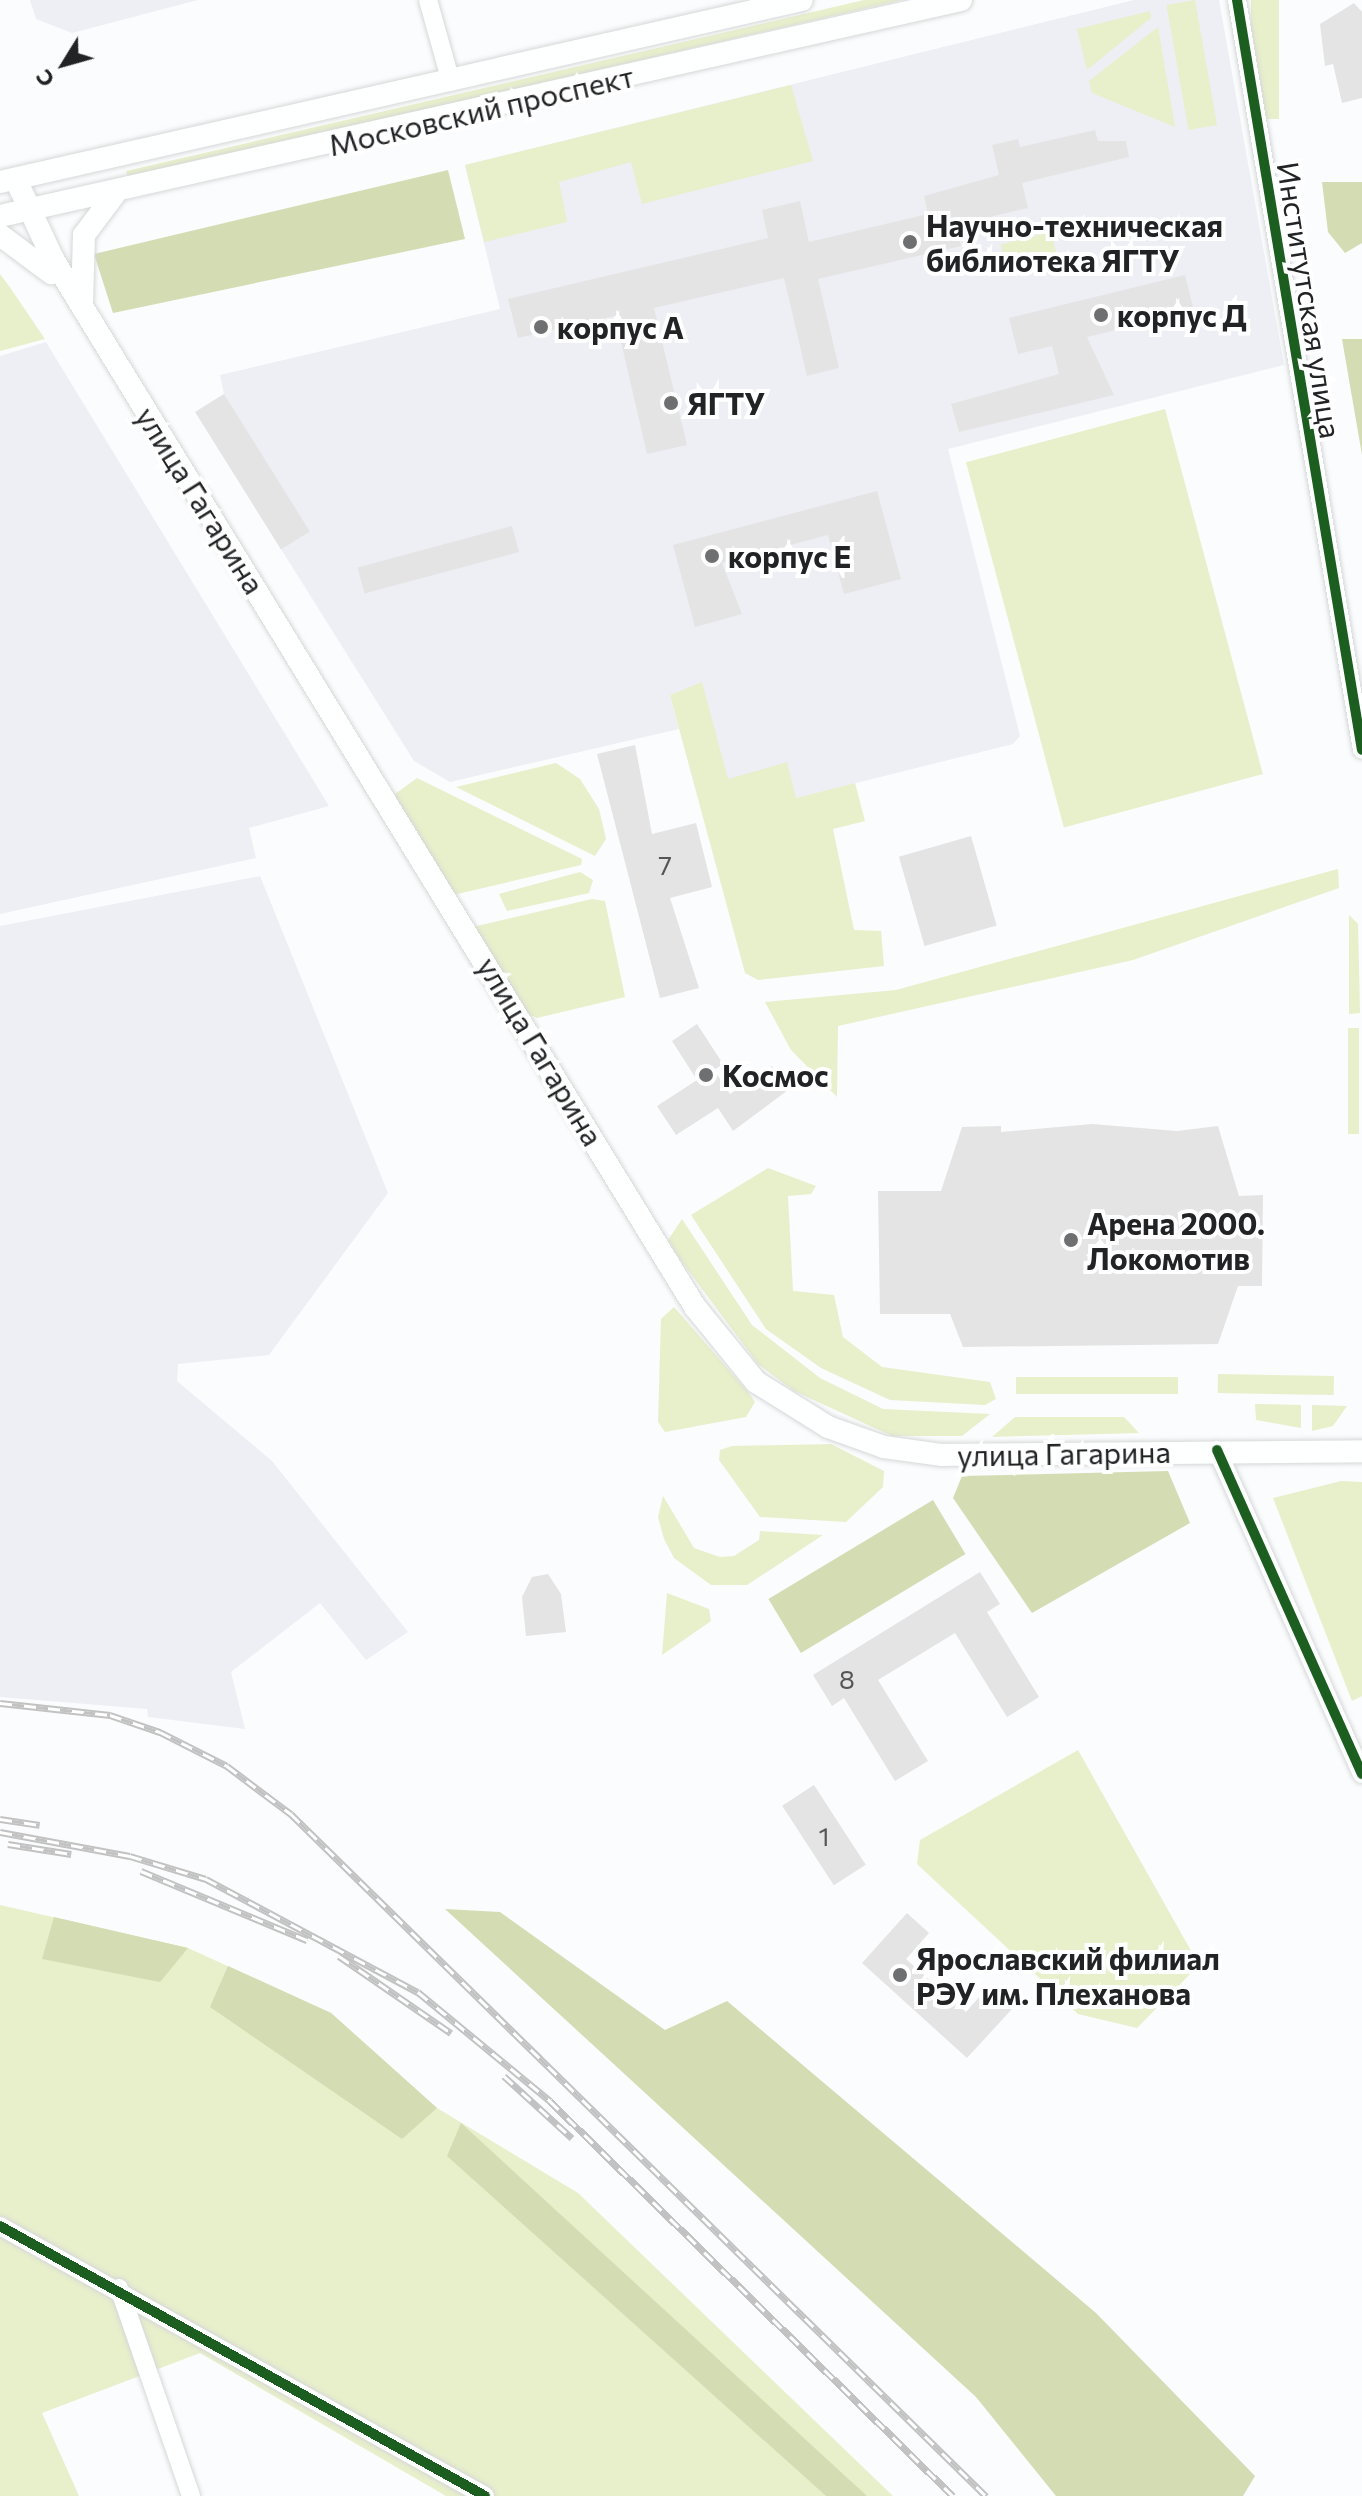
<!DOCTYPE html>
<meta charset="utf-8">
<style>
body{margin:0}
#map{position:relative;width:1362px;height:2496px;overflow:hidden;background:#fbfcfd;font-family:Commissioner,sans-serif}
div>[style]{position:absolute}
.built>*{inset:0;background:#edeff5}
.green>*{inset:0;background:#e8efcb;transform-origin:0 0}
.forest>*{inset:0;background:#d4dcb3;transform-origin:0 0}
.building>*{inset:0;background:#e5e4e4;transform-origin:0 0}
.roads{filter:drop-shadow(0 0 2px #d6d7d8) drop-shadow(0 0 2px #d6d7d8)}
.minor>*{height:18px;margin:-9px;padding:0 9px;transform-origin:9px;border-radius:9px;background:#feffff}
.major>*{height:22px;margin:-11px;padding:0 11px;transform-origin:11px;border-radius:11px;background:#feffff}
.rail>*{height:7px;margin-top:-3.5px;transform-origin:0;background:repeating-linear-gradient(90deg,#fff 0 12px,#c2c2c2 0 24px);box-sizing:border-box;border-block:2px solid #c2c2c2}
.cycleway>*{height:10px;margin:-5px;padding:0 5px;transform-origin:5px;border-radius:5px;background:#1b5e20}
.dots>*{width:22px;height:22px;translate:-50% -50%;box-sizing:border-box;border:4px solid #fff;border-radius:50%}
span{translate:-50% -50%;white-space:nowrap;text-align:center;line-height:1.15;-webkit-text-stroke:8px #fff;paint-order:stroke}
.number-label{font-size:26px;color:#555557}
.number-label span{-webkit-text-stroke-width:0}
.street-label{font-size:30px;color:#222325}
.poi-label{font-size:30px;color:#222325;font-weight:700}
.left{translate:0 -50%;text-align:left}
.north{position:absolute;left:24px;top:24px;width:80px;height:80px;-webkit-text-stroke:6px #fff;paint-order:stroke;rotate:233deg;font-size:22px;font-weight:700;line-height:32px;text-align:center;color:#222325}
.north::after{content:'';display:block;margin:auto;width:28px;height:36px;background:#222325;clip-path:polygon(50% 0,100% 100%,50% 72%,0 100%)}
</style>
<div id="map">
<div class="built">
<i style="clip-path:polygon(30px 0,198px 0,72px 33px,36px 19px)"></i>
<i style="clip-path:polygon(1134px 0,1219px 0,1284px 365px,948px 449px,1020px 736px,1013px 744px,796px 798px,727px 779px,702px 683px,670px 695px,679px 729px,450px 782px,414px 761px,195px 412px,224px 394px,220px 375px,500px 309px,465px 165px)"></i>
<i style="clip-path:polygon(46px 342px,329px 806px,249px 828px,256px 858px,0 914px,0 356px)"></i>
<i style="clip-path:polygon(260px 876px,388px 1193px,269px 1355px,178px 1364px,177px 1381px,272px 1461px,408px 1632px,366px 1660px,320px 1603px,231px 1672px,245px 1729px,148px 1717px,147px 1709px,0 1697px,0 926px)"></i>
</div>
<div class="green">
<i style="clip-path:polygon(864px 0,902px 0,128px 178px,126px 171px)"></i>
<i style="left:1195px;top:0;width:127px;height:29px;rotate:80deg"></i>
<i style="left:1251px;top:0;width:28px;height:119px"></i>
<i style="clip-path:polygon(1150px 11px,1151px 18px,1087px 70px,1077px 29px)"></i>
<i style="clip-path:polygon(1158px 27px,1175px 127px,1092px 93px,1089px 81px)"></i>
<i style="clip-path:polygon(791px 85px,813px 161px,642px 204px,631px 162px,559px 182px,567px 222px,484px 242px,465px 165px)"></i>
<i style="left:1051px;top:232px;width:33px;height:52px;rotate:76deg"></i>
<i style="clip-path:polygon(0 274px,9px 286px,45px 339px,0 351px)"></i>
<i style="left:1165px;top:409px;width:378px;height:206px;rotate:75deg"></i>
<i style="clip-path:polygon(702px 682px,728px 779px,787px 762px,796px 798px,855px 783px,865px 821px,833px 829px,854px 930px,881px 931px,884px 966px,758px 980px,745px 973px,670px 695px)"></i>
<i style="clip-path:polygon(556px 763px,580px 779px,599px 809px,606px 839px,595px 856px,456px 787px)"></i>
<i style="clip-path:polygon(417px 778px,582px 859px,581px 865px,453px 895px,391px 797px)"></i>
<i style="clip-path:polygon(1338px 869px,1339px 888px,1133px 960px,838px 1026px,837px 1097px,791px 1050px,765px 1002px,896px 990px)"></i>
<i style="clip-path:polygon(580px 872px,593px 880px,589px 893px,507px 911px,499px 894px)"></i>
<i style="clip-path:polygon(592px 899px,605px 901px,625px 997px,537px 1018px,523px 1012px,473px 927px)"></i>
<i style="clip-path:polygon(1349px 915px,1358px 924px,1360px 1013px,1349px 1014px)"></i>
<i style="left:1348px;top:1028px;width:11px;height:106px"></i>
<i style="clip-path:polygon(768px 1168px,816px 1186px,811px 1194px,788px 1196px,793px 1291px,834px 1295px,843px 1337px,882px 1367px,990px 1382px,996px 1399px,985px 1405px,890px 1400px,821px 1368px,766px 1329px,691px 1215px)"></i>
<i style="clip-path:polygon(682px 1219px,752px 1325px,820px 1378px,883px 1409px,990px 1414px,962px 1436px,892px 1436px,794px 1391px,758px 1364px,679px 1258px,668px 1240px)"></i>
<i style="clip-path:polygon(674px 1307px,749px 1393px,755px 1402px,746px 1417px,665px 1432px,658px 1422px,661px 1319px)"></i>
<i style="left:1218px;top:1374px;width:116px;height:19px;rotate:1deg"></i>
<i style="left:1178px;top:1377px;width:17px;height:162px;rotate:90deg"></i>
<i style="clip-path:polygon(1255px 1404px,1301px 1405px,1301px 1428px,1256px 1420px)"></i>
<i style="clip-path:polygon(1312px 1405px,1347px 1406px,1333px 1426px,1312px 1431px)"></i>
<i style="clip-path:polygon(1015px 1417px,1124px 1417px,1139px 1433px,992px 1437px)"></i>
<i style="clip-path:polygon(831px 1444px,884px 1471px,883px 1487px,846px 1522px,760px 1517px,719px 1460px,720px 1450px,732px 1446px)"></i>
<i style="clip-path:polygon(1341px 1481px,1362px 1482px,1362px 1696px,1352px 1701px,1273px 1498px)"></i>
<i style="clip-path:polygon(663px 1496px,694px 1548px,720px 1557px,734px 1556px,759px 1540px,760px 1531px,823px 1535px,747px 1585px,711px 1585px,674px 1558px,664px 1539px,658px 1517px)"></i>
<i style="clip-path:polygon(667px 1593px,709px 1609px,711px 1621px,662px 1655px)"></i>
<i style="clip-path:polygon(1078px 1750px,1199px 1965px,1137px 2028px,1078px 2014px,917px 1864px,920px 1840px)"></i>
<i style="clip-path:polygon(0 1905px,188px 1948px,331px 2013px,437px 2108px,578px 2193px,893px 2496px,446px 2496px,200px 2353px,42px 2413px,79px 2496px,0 2496px)"></i>
</div>
<div class="forest">
<i style="clip-path:polygon(448px 170px,465px 239px,113px 313px,94px 254px)"></i>
<i style="clip-path:polygon(1322px 182px,1362px 182px,1362px 243px,1345px 253px,1328px 232px)"></i>
<i style="clip-path:polygon(1342px 339px,1362px 339px,1362px 455px)"></i>
<i style="clip-path:polygon(1168px 1471px,1190px 1523px,1032px 1613px,953px 1498px,962px 1476px)"></i>
<i style="left:933px;top:1500px;width:63px;height:192px;rotate:59deg"></i>
<i style="clip-path:polygon(445px 1909px,500px 1912px,665px 2030px,727px 2001px,1096px 2313px,1255px 2476px,1243px 2496px,1056px 2496px,976px 2397px)"></i>
<i style="clip-path:polygon(54px 1917px,188px 1948px,160px 1982px,42px 1959px)"></i>
<i style="clip-path:polygon(228px 1966px,331px 2013px,437px 2108px,402px 2139px,210px 2007px)"></i>
<i style="clip-path:polygon(461px 2123px,867px 2496px,826px 2496px,447px 2156px)"></i>
</div>
<div class="building">
<i style="clip-path:polygon(1354px 3px,1362px 12px,1362px 98px,1342px 103px,1333px 64px,1325px 66px,1320px 24px)"></i>
<i style="clip-path:polygon(1095px 130px,1098px 141px,1126px 141px,1129px 157px,1022px 183px,1028px 208px,956px 225px,961px 246px,818px 279px,839px 368px,807px 376px,784px 278px,654px 308px,687px 445px,647px 454px,615px 316px,518px 338px,508px 299px,768px 238px,762px 210px,800px 201px,809px 242px,928px 214px,924px 196px,999px 175px,992px 145px,1018px 139px,1020px 147px)"></i>
<i style="clip-path:polygon(1185px 275px,1194px 311px,1087px 337px,1114px 395px,959px 432px,951px 404px,1059px 374px,1052px 346px,1018px 354px,1009px 318px)"></i>
<i style="left:224px;top:394px;width:162px;height:34px;rotate:58deg"></i>
<i style="clip-path:polygon(877px 491px,901px 579px,844px 594px,828px 535px,722px 563px,742px 614px,695px 627px,673px 545px)"></i>
<i style="left:512px;top:526px;width:27px;height:160px;rotate:75deg"></i>
<i style="clip-path:polygon(635px 745px,652px 834px,696px 823px,712px 887px,670px 898px,699px 988px,660px 998px,597px 754px)"></i>
<i style="left:971px;top:836px;width:93px;height:75px;rotate:74deg"></i>
<i style="clip-path:polygon(697px 1024px,723px 1064px,714px 1070px,730px 1094px,772px 1066px,788px 1090px,733px 1131px,718px 1108px,676px 1135px,657px 1106px,697px 1080px,672px 1041px)"></i>
<i style="clip-path:polygon(1092px 1124px,1177px 1131px,1218px 1126px,1239px 1196px,1263px 1195px,1262px 1286px,1238px 1286px,1218px 1344px,963px 1347px,950px 1314px,880px 1314px,878px 1191px,941px 1191px,962px 1127px,1001px 1126px,1001px 1132px)"></i>
<i style="clip-path:polygon(980px 1572px,1000px 1604px,987px 1612px,1039px 1697px,1007px 1717px,955px 1633px,878px 1680px,928px 1761px,895px 1781px,844px 1698px,832px 1706px,813px 1675px)"></i>
<i style="clip-path:polygon(548px 1574px,561px 1594px,566px 1632px,526px 1636px,522px 1597px,532px 1577px)"></i>
<i style="left:814px;top:1785px;width:95px;height:38px;rotate:57deg"></i>
<i style="clip-path:polygon(907px 1913px,929px 1933px,906px 1959px,966px 2012px,988px 1987px,1012px 2009px,967px 2058px,862px 1963px)"></i>
</div>
<div class="roads">
<div class="minor">
<i style="left:428px;top:0;width:85px;rotate:74.3deg"></i>
<i style="left:1237px;top:0;width:760px;rotate:80.54deg"></i>
<i style="left:1217px;top:1450px;width:355px;rotate:65.9deg"></i>
<i style="left:0;top:2226px;width:555px;rotate:29.1deg"></i>
<i style="left:119px;top:2288px;width:220px;rotate:70.9deg"></i>
</div>
<div class="major">
<i style="left:16px;top:180px;width:87px;rotate:64.9deg"></i>
<i style="left:53px;top:259px;width:1229px;rotate:58.51deg"></i>
<i style="left:695px;top:1307px;width:97px;rotate:50.9deg"></i>
<i style="left:756px;top:1382px;width:85px;rotate:32deg"></i>
<i style="left:828px;top:1427px;width:59px;rotate:19.7deg"></i>
<i style="left:884px;top:1447px;width:59px;rotate:7.9deg"></i>
<i style="left:942px;top:1455px;width:420px;rotate:-0.5deg"></i>
<i style="left:0;top:182px;width:822px;rotate:-12.79deg"></i>
<i style="left:0;top:216px;width:985px;rotate:-12.67deg"></i>
<i style="left:0;top:235px;width:64px;rotate:36.7deg"></i>
<i style="left:82px;top:305px;width:70px;rotate:-88.4deg"></i>
<i style="left:84px;top:235px;width:50px;rotate:-53.1deg"></i>
</div>
</div>
<div class="rail">
<i style="left:0;top:1703px;width:111px;rotate:6.2deg"></i>
<i style="left:110px;top:1715px;width:53px;rotate:18.8deg"></i>
<i style="left:160px;top:1732px;width:75px;rotate:26.9deg"></i>
<i style="left:227px;top:1766px;width:80px;rotate:36.9deg"></i>
<i style="left:291px;top:1814px;width:974px;rotate:44.46deg"></i>
<i style="left:0;top:1819px;width:40px;rotate:8.5deg"></i>
<i style="left:0;top:1832px;width:132px;rotate:10.5deg"></i>
<i style="left:130px;top:1856px;width:79px;rotate:16.8deg"></i>
<i style="left:206px;top:1879px;width:240px;rotate:28.1deg"></i>
<i style="left:418px;top:1992px;width:171px;rotate:39.5deg"></i>
<i style="left:550px;top:2101px;width:564px;rotate:44.43deg"></i>
<i style="left:8px;top:1844px;width:64px;rotate:9deg"></i>
<i style="left:141px;top:1871px;width:180px;rotate:22.6deg"></i>
<i style="left:339px;top:1956px;width:136px;rotate:34.5deg"></i>
<i style="left:504px;top:2076px;width:92px;rotate:42.4deg"></i>
</div>
<div class="cycleway">
<i style="left:1237px;top:0;width:760px;rotate:80.54deg"></i>
<i style="left:1217px;top:1450px;width:355px;rotate:65.9deg"></i>
<i style="left:0;top:2226px;width:555px;rotate:29.1deg"></i>
</div>
<div class="dots">
<i style="left:910px;top:242px;background:#6e6f71"></i>
<i style="left:1101px;top:315px;background:#6e6f71"></i>
<i style="left:541px;top:327px;background:#6e6f71"></i>
<i style="left:671px;top:403px;background:#6e6f71"></i>
<i style="left:712px;top:556px;background:#6e6f71"></i>
<i style="left:706px;top:1075px;background:#6e6f71"></i>
<i style="left:1071px;top:1240px;background:#6e6f71"></i>
<i style="left:900px;top:1975px;background:#6e6f71"></i>
</div>
<div class="number-label">
<span style="left:665px;top:865px">7</span>
<span style="left:847px;top:1679px">8</span>
<span style="left:824px;top:1836px">1</span>
</div>
<div class="street-label">
<span style="left:481px;top:110px;rotate:-13deg">Московский проспект</span>
<span style="left:1310px;top:300px;rotate:81deg">Институтская улица</span>
<span style="left:201px;top:500px;rotate:58deg">улица Гагарина</span>
<span style="left:541px;top:1051px;rotate:59deg">улица Гагарина</span>
<span style="left:1064px;top:1453px;rotate:-1deg">улица Гагарина</span>
</div>
<div class="poi-label">
<span class="left" style="left:926px;top:242px">Научно-техническая<br>библиотека ЯГТУ</span>
<span class="left" style="left:1117px;top:315px">корпус Д</span>
<span class="left" style="left:557px;top:327px">корпус А</span>
<span class="left" style="left:687px;top:403px">ЯГТУ</span>
<span class="left" style="left:728px;top:556px">корпус Е</span>
<span class="left" style="left:722px;top:1075px">Космос</span>
<span class="left" style="left:1087px;top:1240px">Арена 2000.<br>Локомотив</span>
<span class="left" style="left:916px;top:1975px">Ярославский филиал<br>РЭУ им. Плеханова</span>
</div>
<div class="north">С</div>
</div>
